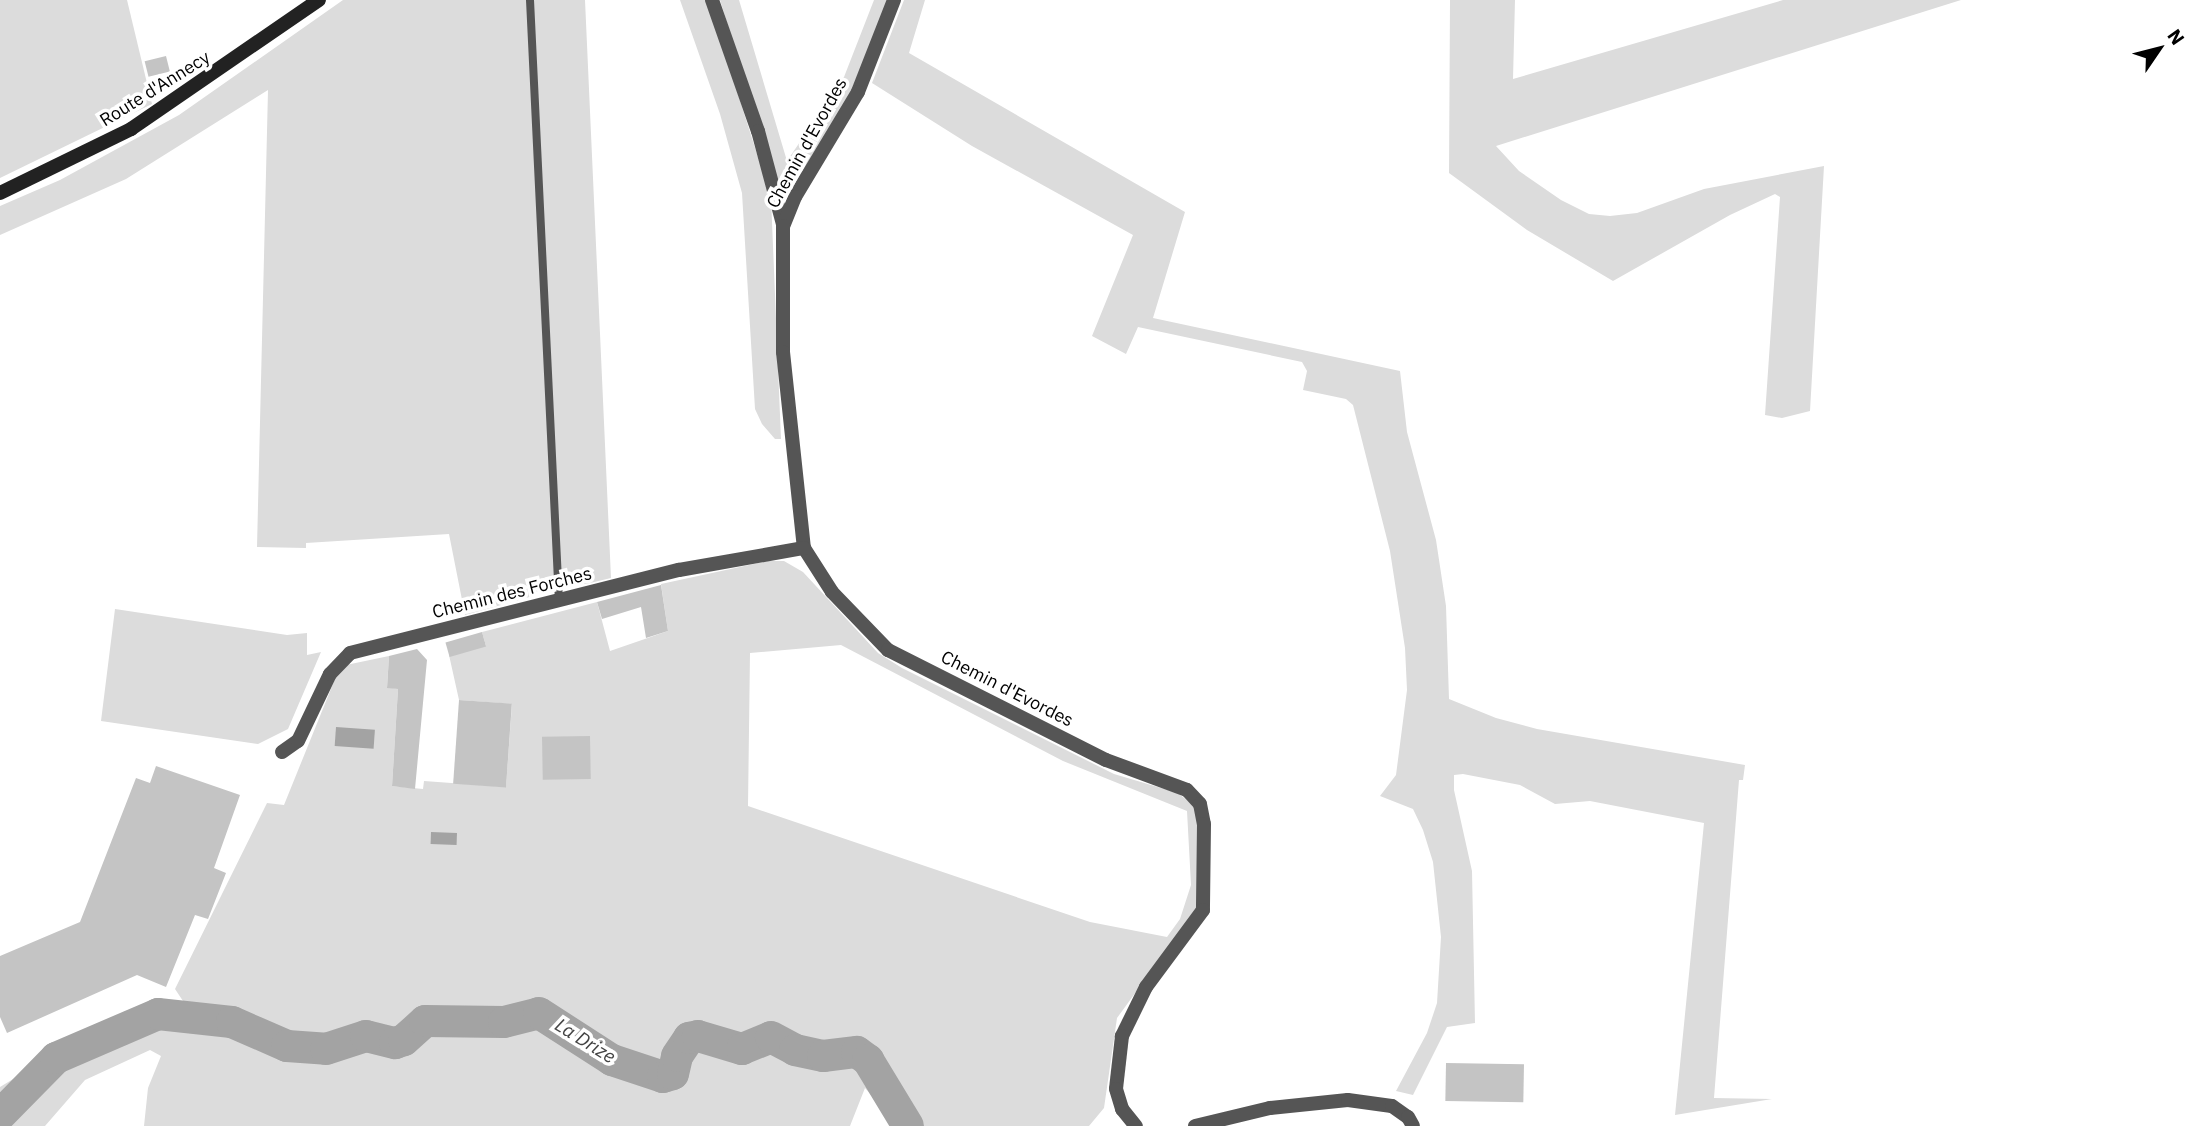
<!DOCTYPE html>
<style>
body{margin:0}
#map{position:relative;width:2208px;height:1126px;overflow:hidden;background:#fff;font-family:"IBM Plex Sans",sans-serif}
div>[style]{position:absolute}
.green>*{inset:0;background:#dcdcdc}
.water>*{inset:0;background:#a3a3a3;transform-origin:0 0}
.river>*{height:32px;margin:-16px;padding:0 16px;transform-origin:16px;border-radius:16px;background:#a3a3a3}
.building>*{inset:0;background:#c4c4c4;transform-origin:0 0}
.service>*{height:8px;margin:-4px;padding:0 4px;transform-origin:4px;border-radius:4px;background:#555}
.minor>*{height:14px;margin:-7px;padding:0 7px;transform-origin:7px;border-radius:7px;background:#555}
.secondary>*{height:14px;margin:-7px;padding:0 7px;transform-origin:7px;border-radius:7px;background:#222}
span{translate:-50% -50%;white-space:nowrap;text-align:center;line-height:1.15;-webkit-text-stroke:7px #fff;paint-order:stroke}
.street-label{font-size:18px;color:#000}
.water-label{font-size:19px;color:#444;font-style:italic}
.north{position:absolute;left:2124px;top:14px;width:70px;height:70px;-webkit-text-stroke:5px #fff;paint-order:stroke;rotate:55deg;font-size:19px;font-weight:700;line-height:28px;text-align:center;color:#000}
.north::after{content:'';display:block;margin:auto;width:24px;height:32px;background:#000;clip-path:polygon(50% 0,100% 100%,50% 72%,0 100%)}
</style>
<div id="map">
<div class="green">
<i style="clip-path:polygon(0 0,127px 0,152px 104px,0 178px)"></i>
<i style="clip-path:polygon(343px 0,585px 0,611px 578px,586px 584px,571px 579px,547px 581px,533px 596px,465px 615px,449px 534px,306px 543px,306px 548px,257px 547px,268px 90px,126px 179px,0 235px,0 206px,60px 180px,179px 115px)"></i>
<i style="clip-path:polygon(680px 0,708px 0,771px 198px,781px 439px,775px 439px,762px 424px,755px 409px,742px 193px,720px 114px)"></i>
<i style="clip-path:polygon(720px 0,739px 0,787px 161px,844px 77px,874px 0,889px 0,848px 98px,783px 203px)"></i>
<i style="clip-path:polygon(904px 0,925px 0,909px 53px,1185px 212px,1153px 318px,1400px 371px,1407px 432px,1436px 540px,1446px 606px,1449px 699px,1496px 718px,1537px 729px,1745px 765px,1743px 780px,1739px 780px,1714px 1098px,1772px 1099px,1675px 1115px,1704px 823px,1590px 801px,1555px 804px,1520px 785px,1463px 774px,1454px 775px,1454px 790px,1472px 871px,1475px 1023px,1447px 1027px,1413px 1095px,1396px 1091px,1427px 1033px,1437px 1003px,1441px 937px,1433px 862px,1423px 830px,1413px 809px,1380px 796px,1396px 775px,1407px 690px,1405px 648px,1390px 551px,1353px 405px,1346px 399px,1303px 390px,1307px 371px,1302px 362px,1138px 327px,1126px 354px,1092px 336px,1133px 235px,972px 146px,872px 83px)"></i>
<i style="clip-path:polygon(1450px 0,1515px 0,1513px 79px,1783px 0,1961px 0,1496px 146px,1519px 171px,1561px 200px,1589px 214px,1610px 216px,1637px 213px,1704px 189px,1824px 166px,1810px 411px,1782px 418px,1765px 415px,1780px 197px,1775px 194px,1730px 215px,1613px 281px,1527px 230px,1449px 173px)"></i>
<i style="clip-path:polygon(evenodd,768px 561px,784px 561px,803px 572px,878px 653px,902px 668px,1114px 774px,1178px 793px,1194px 806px,1199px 817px,1198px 907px,1117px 1018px,1104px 1108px,1089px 1126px,898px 1126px,865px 1088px,850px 1126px,144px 1126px,148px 1088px,161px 1056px,150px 1050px,85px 1080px,45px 1126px,0 1126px,0 1087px,125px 1011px,185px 1004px,175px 989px,267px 803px,284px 805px,337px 674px,346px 665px,389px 656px,387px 687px,398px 689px,392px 786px,423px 789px,424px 781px,506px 787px,512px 704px,459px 700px,449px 655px,486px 646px,482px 632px,597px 602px,610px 651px,668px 631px,661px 584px,768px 561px,841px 645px,1063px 761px,1187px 811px,1191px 885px,1180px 919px,1167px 937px,1090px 922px,748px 806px,750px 653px,841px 645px,768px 561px,574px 1027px,595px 1046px,628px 1069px,598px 1059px,567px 1036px,574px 1027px)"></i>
<i style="clip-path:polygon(115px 609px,287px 635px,307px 633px,307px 655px,321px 652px,288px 729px,258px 744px,101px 721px)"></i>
</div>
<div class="water">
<i style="left:336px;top:727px;width:39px;height:19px;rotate:4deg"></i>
<i style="left:431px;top:832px;width:26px;height:12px;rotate:2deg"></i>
</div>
<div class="river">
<i style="left:0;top:1115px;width:80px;rotate:-45.5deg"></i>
<i style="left:56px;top:1058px;width:111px;rotate:-23.3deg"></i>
<i style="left:158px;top:1014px;width:74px;rotate:6.2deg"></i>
<i style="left:232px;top:1022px;width:60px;rotate:23.6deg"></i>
<i style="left:287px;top:1046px;width:39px;rotate:4deg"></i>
<i style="left:326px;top:1049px;width:42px;rotate:-18deg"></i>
<i style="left:366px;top:1036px;width:30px;rotate:14deg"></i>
<i style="left:395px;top:1043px;width:9px;rotate:-18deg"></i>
<i style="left:404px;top:1040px;width:28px;rotate:-42deg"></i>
<i style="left:425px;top:1021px;width:79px;rotate:0.7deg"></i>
<i style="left:504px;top:1022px;width:36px;rotate:-14deg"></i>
<i style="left:539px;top:1013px;width:87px;rotate:32.8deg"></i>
<i style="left:612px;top:1060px;width:54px;rotate:18.4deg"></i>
<i style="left:663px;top:1077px;width:10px;rotate:-17deg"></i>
<i style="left:673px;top:1074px;width:18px;rotate:-77deg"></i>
<i style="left:677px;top:1056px;width:22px;rotate:-56deg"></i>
<i style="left:689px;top:1038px;width:9px;rotate:-13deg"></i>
<i style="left:698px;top:1036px;width:46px;rotate:16.5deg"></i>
<i style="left:742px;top:1049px;width:31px;rotate:-22deg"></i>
<i style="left:771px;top:1037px;width:27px;rotate:28deg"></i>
<i style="left:795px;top:1050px;width:29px;rotate:12deg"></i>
<i style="left:823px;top:1056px;width:34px;rotate:-7deg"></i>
<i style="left:857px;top:1052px;width:14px;rotate:36deg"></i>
<i style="left:868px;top:1060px;width:77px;rotate:58.8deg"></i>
</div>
<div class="building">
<i style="left:166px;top:56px;width:16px;height:22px;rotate:76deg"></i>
<i style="clip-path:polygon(661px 585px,668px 631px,646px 638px,641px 607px,602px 619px,597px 602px)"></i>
<i style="left:482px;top:632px;width:15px;height:38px;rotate:74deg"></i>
<i style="clip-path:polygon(417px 649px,427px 660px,415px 789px,392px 786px,398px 689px,387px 688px,389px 656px)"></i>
<i style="left:459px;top:700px;width:53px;height:84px;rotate:4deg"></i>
<i style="left:590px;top:736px;width:43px;height:48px;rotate:89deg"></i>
<i style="clip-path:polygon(156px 766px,240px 795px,214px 868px,226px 873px,208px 919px,195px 915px,166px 987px,137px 975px,7px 1033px,0 1017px,0 956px,80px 922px,136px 778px,150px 783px)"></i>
<i style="left:1446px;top:1063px;width:78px;height:38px;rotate:1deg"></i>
</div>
<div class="service">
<i style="left:530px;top:0;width:603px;rotate:87.24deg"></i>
</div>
<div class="minor">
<i style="left:712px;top:0;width:139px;rotate:70.7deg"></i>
<i style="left:758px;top:131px;width:96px;rotate:75deg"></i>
<i style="left:894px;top:0;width:99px;rotate:111.4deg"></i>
<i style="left:858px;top:92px;width:122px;rotate:121deg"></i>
<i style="left:795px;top:197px;width:31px;rotate:112deg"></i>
<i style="left:783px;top:226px;width:126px;rotate:90deg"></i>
<i style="left:783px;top:352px;width:197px;rotate:83.9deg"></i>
<i style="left:804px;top:548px;width:52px;rotate:57.5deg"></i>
<i style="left:832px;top:592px;width:81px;rotate:46deg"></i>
<i style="left:888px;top:650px;width:244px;rotate:26.8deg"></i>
<i style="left:1106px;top:760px;width:86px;rotate:20.3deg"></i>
<i style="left:1187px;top:790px;width:19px;rotate:47deg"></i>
<i style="left:1200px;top:804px;width:20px;rotate:79deg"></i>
<i style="left:1204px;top:824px;width:86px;rotate:90.7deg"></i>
<i style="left:1203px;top:910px;width:96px;rotate:126.5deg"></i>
<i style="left:1146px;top:987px;width:55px;rotate:116.1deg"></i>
<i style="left:1122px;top:1036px;width:53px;rotate:96.5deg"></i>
<i style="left:1116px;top:1089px;width:21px;rotate:73deg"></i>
<i style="left:1122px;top:1109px;width:22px;rotate:51deg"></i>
<i style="left:282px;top:752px;width:19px;rotate:-35deg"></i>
<i style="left:298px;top:741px;width:74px;rotate:-64.5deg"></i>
<i style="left:330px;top:674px;width:29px;rotate:-46deg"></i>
<i style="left:350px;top:653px;width:339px;rotate:-14.2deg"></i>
<i style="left:679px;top:570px;width:127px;rotate:-10deg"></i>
<i style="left:1195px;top:1126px;width:77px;rotate:-13.5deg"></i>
<i style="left:1270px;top:1108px;width:78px;rotate:-5.9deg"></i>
<i style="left:1348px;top:1100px;width:44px;rotate:7.8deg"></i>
<i style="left:1392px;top:1106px;width:19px;rotate:35deg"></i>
<i style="left:1408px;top:1117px;width:10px;rotate:61deg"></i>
</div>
<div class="secondary">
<i style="left:0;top:193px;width:146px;rotate:-26deg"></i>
<i style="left:131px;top:129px;width:228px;rotate:-34.5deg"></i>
</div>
<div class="street-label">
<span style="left:155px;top:89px;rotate:-32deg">Route d'Annecy</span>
<span style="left:807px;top:143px;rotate:-61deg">Chemin d'Evordes</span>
<span style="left:512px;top:593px;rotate:-14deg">Chemin des Forches</span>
<span style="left:1007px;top:689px;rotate:27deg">Chemin d'Evordes</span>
</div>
<div class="water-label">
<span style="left:585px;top:1041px;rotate:32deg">La Drize</span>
</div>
<div class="north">N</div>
</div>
